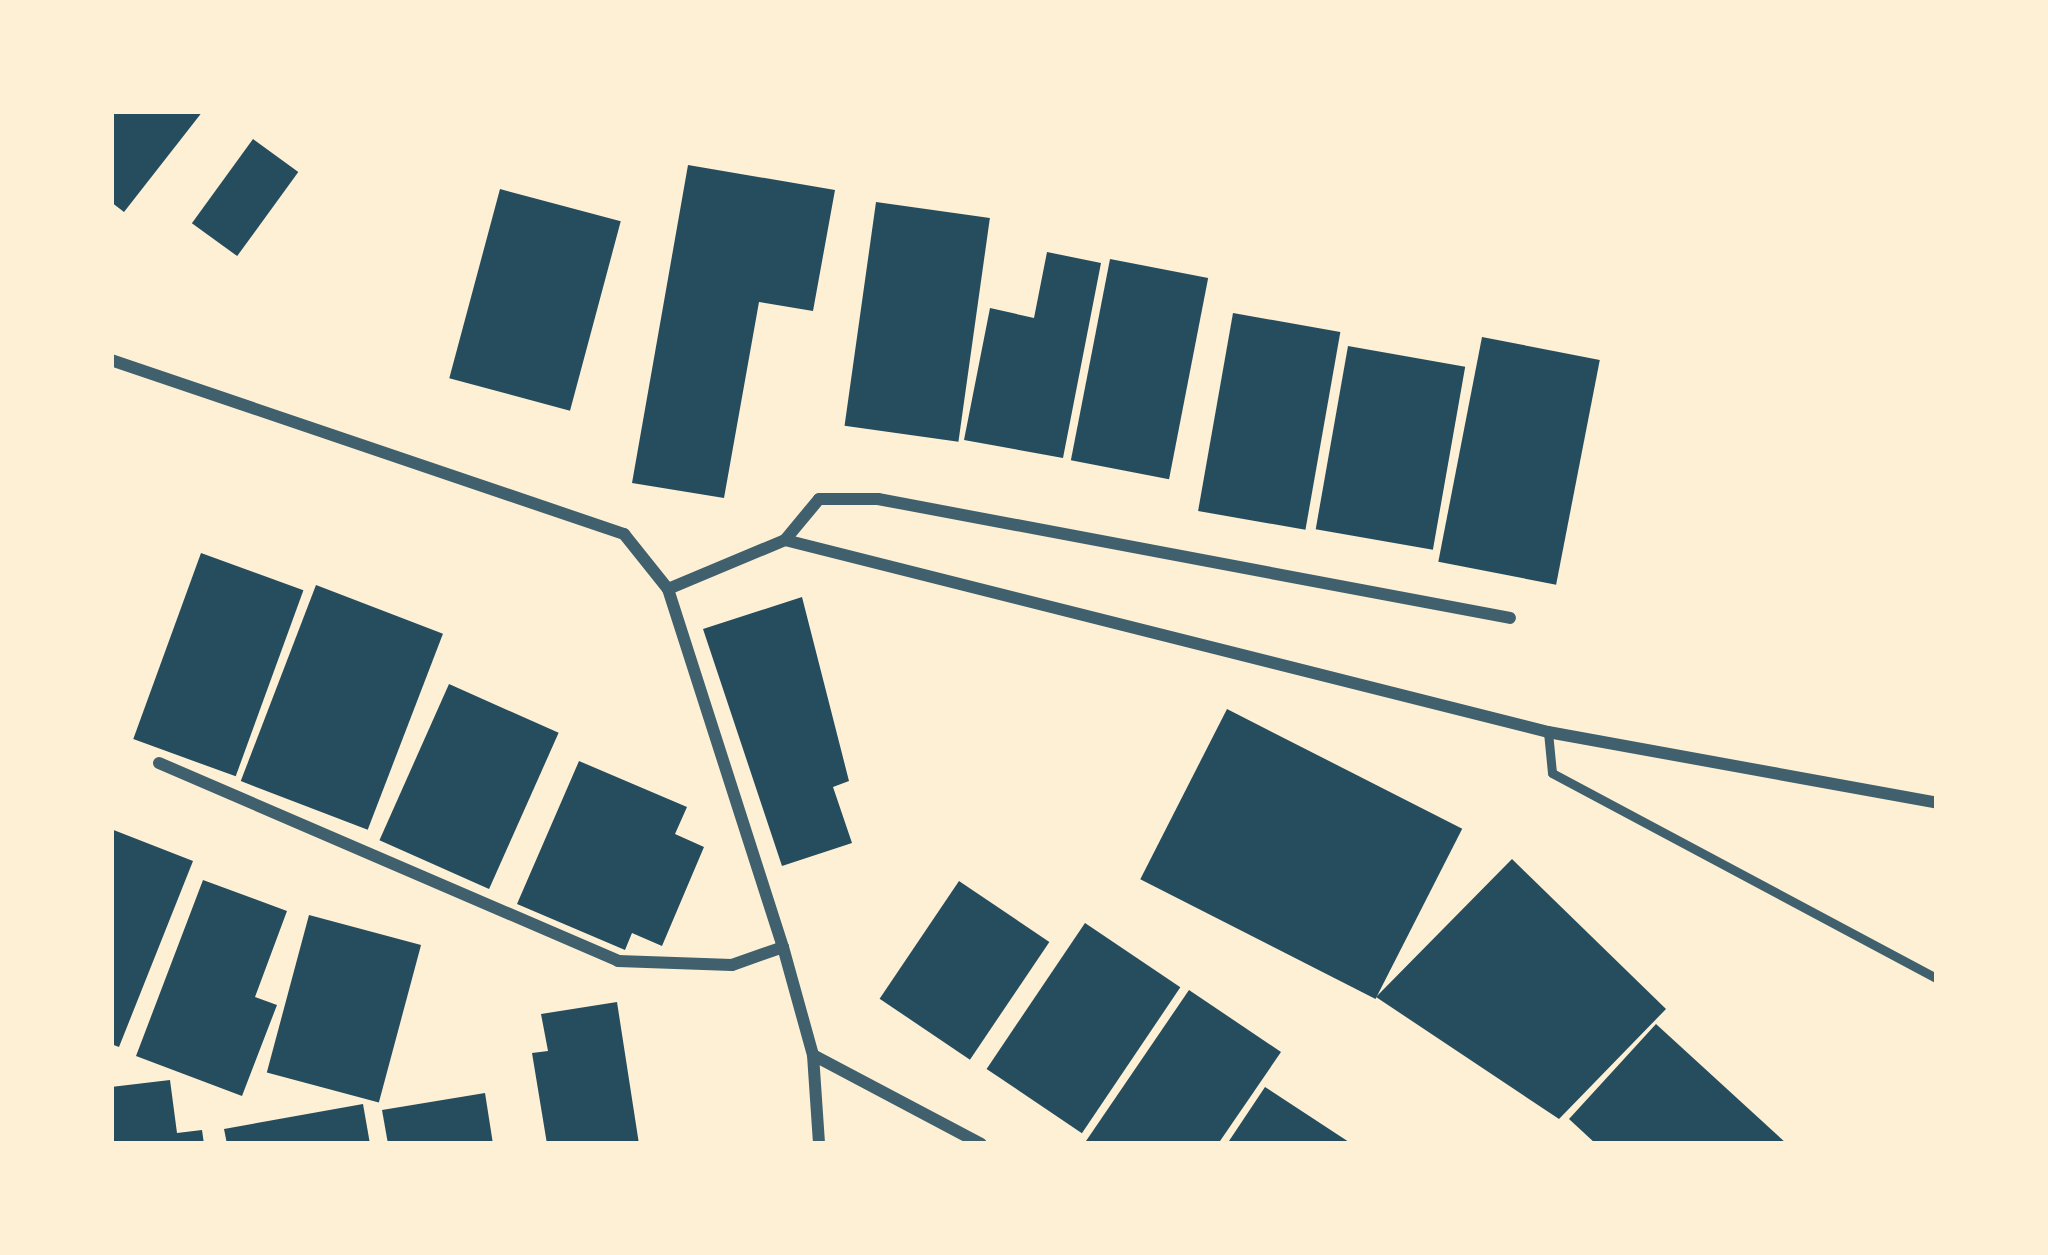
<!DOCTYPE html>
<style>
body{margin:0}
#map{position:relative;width:2048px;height:1255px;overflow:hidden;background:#fdf0d5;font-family:Rubik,sans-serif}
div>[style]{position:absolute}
.building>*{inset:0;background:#264d5e;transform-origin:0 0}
.service>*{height:9px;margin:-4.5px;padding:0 4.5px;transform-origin:4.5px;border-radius:4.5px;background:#3f606c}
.minor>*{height:12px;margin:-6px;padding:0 6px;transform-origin:6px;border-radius:6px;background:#3f606c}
span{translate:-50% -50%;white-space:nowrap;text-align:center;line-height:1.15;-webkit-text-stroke:12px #fdf0d5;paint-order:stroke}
.frame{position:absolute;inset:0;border:114px solid #fdf0d5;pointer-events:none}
</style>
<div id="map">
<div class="building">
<i style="clip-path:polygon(111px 111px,203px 111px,124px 212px,111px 202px)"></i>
<i style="left:253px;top:139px;width:56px;height:104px;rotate:36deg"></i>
<i style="clip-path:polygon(688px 165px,835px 190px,813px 311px,759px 302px,724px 498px,632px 483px)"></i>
<i style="left:500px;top:189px;width:125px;height:196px;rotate:15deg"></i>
<i style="left:876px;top:202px;width:115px;height:226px;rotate:8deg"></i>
<i style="clip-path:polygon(1047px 252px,1101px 263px,1063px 458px,964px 440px,990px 308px,1034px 318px)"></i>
<i style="left:1110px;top:259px;width:100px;height:205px;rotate:11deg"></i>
<i style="left:1233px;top:313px;width:109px;height:201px;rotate:10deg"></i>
<i style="left:1482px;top:337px;width:120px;height:229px;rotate:11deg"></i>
<i style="left:1348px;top:346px;width:119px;height:186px;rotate:10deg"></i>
<i style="left:201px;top:553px;width:109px;height:198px;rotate:20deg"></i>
<i style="left:316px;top:585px;width:136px;height:210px;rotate:21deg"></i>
<i style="clip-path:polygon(802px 597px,849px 781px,833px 787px,852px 843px,782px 866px,703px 629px)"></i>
<i style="left:449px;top:684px;width:120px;height:171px;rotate:24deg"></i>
<i style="left:1227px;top:709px;width:264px;height:191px;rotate:27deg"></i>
<i style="clip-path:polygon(579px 761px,687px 807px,675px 834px,704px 847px,662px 946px,632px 933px,625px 950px,517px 904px)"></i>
<i style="clip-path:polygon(111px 829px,193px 861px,119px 1047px,111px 1044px)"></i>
<i style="clip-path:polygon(1512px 859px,1666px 1009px,1559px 1119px,1376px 997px)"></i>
<i style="clip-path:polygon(203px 880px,287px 911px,255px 997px,277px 1005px,242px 1096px,136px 1056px)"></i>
<i style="left:959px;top:881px;width:109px;height:142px;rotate:34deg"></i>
<i style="left:309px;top:915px;width:116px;height:163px;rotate:15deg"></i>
<i style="left:1085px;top:923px;width:115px;height:176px;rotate:34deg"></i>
<i style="clip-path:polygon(1189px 990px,1281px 1052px,1218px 1144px,1084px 1144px)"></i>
<i style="clip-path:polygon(617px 1002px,639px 1144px,547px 1144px,532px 1053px,548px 1051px,541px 1014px)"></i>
<i style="clip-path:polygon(1656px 1024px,1787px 1144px,1596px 1144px,1569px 1119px)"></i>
<i style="clip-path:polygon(170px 1080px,177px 1133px,202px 1130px,204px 1144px,111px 1144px,111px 1087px)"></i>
<i style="clip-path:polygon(1265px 1087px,1352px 1144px,1227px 1144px)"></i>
<i style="clip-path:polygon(485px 1093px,493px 1144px,388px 1144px,382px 1110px)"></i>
<i style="clip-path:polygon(363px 1104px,370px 1144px,227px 1144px,224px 1129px)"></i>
</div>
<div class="service">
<i style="left:1548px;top:732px;width:41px;rotate:84.4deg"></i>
<i style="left:1552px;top:773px;width:437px;rotate:28.1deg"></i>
</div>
<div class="minor">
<i style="left:111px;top:360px;width:542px;rotate:18.74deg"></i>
<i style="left:624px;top:534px;width:70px;rotate:51.3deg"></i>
<i style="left:668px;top:589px;width:376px;rotate:72.2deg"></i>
<i style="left:783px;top:947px;width:112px;rotate:74.5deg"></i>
<i style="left:813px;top:1055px;width:89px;rotate:86.1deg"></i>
<i style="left:785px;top:540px;width:53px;rotate:-50.3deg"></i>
<i style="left:819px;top:499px;width:59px"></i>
<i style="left:878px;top:499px;width:643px;rotate:10.66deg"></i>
<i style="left:668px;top:589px;width:127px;rotate:-22.7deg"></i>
<i style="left:785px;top:540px;width:787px;rotate:14.12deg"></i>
<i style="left:1548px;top:732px;width:395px;rotate:10.3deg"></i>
<i style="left:159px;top:763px;width:500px;rotate:23.3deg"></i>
<i style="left:618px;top:961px;width:114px;rotate:2deg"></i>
<i style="left:732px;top:965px;width:54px;rotate:-19.4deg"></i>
<i style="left:813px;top:1055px;width:190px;rotate:27.9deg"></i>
</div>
<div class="frame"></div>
</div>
